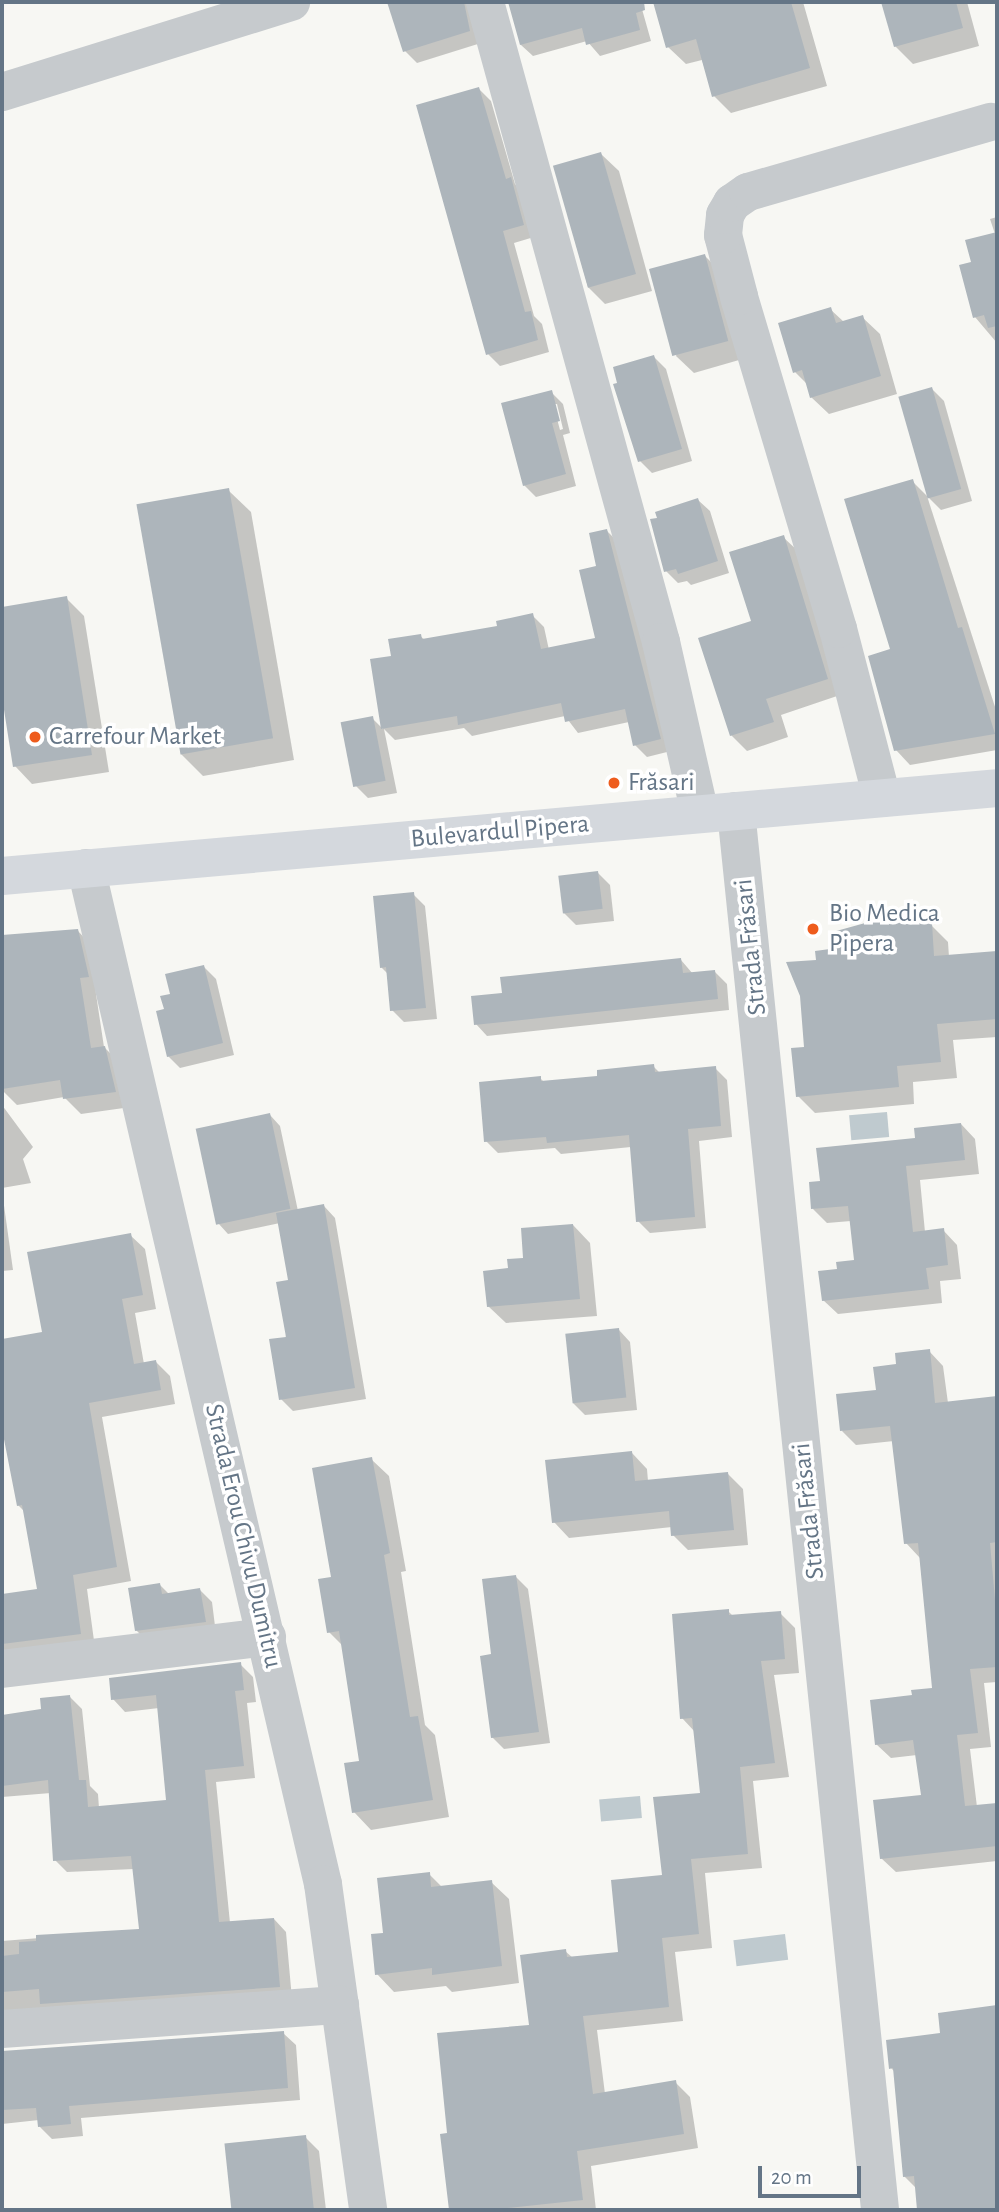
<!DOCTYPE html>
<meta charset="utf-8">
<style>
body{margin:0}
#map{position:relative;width:999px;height:2212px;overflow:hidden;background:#f7f7f3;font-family:"Alegreya Sans",sans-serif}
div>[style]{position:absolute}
.water>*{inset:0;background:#bfcacf;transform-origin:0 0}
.shadow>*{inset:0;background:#0003}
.building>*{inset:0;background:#adb5bb;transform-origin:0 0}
.minor>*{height:38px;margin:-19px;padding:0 19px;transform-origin:19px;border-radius:19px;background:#c6cacd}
.major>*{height:38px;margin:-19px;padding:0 19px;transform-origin:19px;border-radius:19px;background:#d4d8dd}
.dots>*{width:19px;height:19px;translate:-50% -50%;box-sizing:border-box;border:4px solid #fff;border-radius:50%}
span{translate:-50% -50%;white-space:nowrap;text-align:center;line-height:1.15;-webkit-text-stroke:7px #fff;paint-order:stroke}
.poi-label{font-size:26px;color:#647586}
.left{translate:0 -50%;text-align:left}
.street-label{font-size:26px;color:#647586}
.frame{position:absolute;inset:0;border:4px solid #647586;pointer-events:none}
.scale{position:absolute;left:758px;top:2166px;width:103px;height:32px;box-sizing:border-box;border:4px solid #647586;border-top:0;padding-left:9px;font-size:21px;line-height:24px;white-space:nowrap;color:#647586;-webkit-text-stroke:5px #fff;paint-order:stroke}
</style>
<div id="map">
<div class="water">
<i style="left:887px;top:1112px;width:25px;height:38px;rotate:85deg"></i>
<i style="left:640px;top:1796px;width:22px;height:41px;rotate:85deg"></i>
<i style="left:785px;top:1934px;width:26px;height:52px;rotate:83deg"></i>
</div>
<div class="shadow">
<i style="clip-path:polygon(389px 2px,477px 2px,481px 43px,417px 63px,405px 51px)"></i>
<i style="clip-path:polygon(509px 2px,640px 2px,651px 41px,600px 56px,587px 41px,533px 56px,521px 45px)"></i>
<i style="clip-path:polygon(672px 2px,803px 2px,827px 86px,731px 113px,714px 96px,702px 60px,686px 64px,668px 47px,656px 6px)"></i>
<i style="clip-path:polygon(883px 2px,967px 2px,979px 46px,913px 64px,895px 46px)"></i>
<i style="clip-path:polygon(479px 89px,491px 101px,515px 184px,522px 191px,534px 237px,514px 243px,534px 316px,542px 324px,549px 352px,500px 366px,488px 354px)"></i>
<i style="clip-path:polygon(601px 154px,619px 171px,652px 291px,605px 304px,588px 287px,555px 167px)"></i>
<i style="clip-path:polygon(997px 217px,997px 343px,975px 317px,973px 263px,995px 234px,990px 219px)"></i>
<i style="clip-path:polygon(705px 256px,722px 273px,746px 358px,694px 373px,676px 356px)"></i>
<i style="clip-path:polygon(830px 309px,844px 322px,862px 317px,880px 334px,897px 394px,829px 414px,811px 397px,808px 385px,795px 372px)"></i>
<i style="clip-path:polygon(654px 357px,666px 369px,692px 461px,652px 473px,640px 461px)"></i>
<i style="clip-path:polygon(932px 389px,944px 401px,972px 501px,941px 510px,929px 498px)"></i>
<i style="clip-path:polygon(evenodd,551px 392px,563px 404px,570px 433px,563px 435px,576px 486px,536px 497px,524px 485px,551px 392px,553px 404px,557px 404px,563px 429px,560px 430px,553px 404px)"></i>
<i style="clip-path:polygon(912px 481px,927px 496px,997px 713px,997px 750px,910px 765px,896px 750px,892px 650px)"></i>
<i style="clip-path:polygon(228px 490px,251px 512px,294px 760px,203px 776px,181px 754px)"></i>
<i style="clip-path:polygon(698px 500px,710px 511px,729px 573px,691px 585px,687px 581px,678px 583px,666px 571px)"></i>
<i style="clip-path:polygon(607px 531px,619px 543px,671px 751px,647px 757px,635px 745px,629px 722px,578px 733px,565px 716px,472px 736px,464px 728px,395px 740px,384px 729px,397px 793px,368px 798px,356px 786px,372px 718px,383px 729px,372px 661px,393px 657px,420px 636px,425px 640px,499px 627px,532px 615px,544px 627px,549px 650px,597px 639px,598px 567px)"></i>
<i style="clip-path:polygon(783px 537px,799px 552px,843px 694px,781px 715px,788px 737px,747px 751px,731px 735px,754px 622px)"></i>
<i style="clip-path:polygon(66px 598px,84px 616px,109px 772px,32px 784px,15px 766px,2px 686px,2px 608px)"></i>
<i style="clip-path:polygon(598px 873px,610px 885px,614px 921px,576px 925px,564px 913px)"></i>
<i style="clip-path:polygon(413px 894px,425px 906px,437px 1019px,404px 1022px,392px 1010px,388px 974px,381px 967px)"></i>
<i style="clip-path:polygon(931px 925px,948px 942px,949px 957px,997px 952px,997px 1037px,953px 1040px,957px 1078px,913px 1082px,914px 1104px,815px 1113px,798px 1096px,818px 962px)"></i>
<i style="clip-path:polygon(77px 930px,93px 947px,96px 994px,104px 1047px,121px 1064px,131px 1107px,81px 1114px,64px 1097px,17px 1105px,2px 1090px,2px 937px)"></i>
<i style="clip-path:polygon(681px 960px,693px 974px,715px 972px,727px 984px,729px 1010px,487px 1036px,476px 1024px,504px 994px)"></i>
<i style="clip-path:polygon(204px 967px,216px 979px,234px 1055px,180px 1068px,168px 1056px,166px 1011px,172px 995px)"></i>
<i style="clip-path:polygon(653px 1066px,660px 1073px,715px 1068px,727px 1080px,732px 1137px,699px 1141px,706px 1228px,650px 1233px,638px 1221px,631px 1147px,561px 1154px,555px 1148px,498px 1153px,486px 1141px,540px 1078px,544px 1082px,599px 1077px)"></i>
<i style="clip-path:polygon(2px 1105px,33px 1147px,23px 1159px,31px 1183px,2px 1188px)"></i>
<i style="clip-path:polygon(270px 1115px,280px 1126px,298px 1211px,324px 1206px,335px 1218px,366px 1399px,293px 1411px,281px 1399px,290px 1281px,280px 1223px,228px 1234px,218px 1223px)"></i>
<i style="clip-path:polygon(961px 1124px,975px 1139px,979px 1174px,920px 1180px,925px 1232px,943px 1230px,957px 1245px,961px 1279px,940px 1281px,942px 1303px,838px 1314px,823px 1300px,839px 1271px,856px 1262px,851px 1221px,827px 1223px,813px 1209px,822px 1183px,916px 1139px)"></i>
<i style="clip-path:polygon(2px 1191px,13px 1270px,2px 1271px)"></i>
<i style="clip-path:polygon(573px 1225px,590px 1243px,597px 1316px,506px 1323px,488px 1306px,510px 1270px)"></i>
<i style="clip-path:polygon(130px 1235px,145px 1249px,156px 1309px,135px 1313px,144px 1364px,156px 1362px,170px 1376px,175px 1404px,102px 1417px,131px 1581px,87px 1589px,95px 1648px,2px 1660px,2px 1595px,39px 1591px,25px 1512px,18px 1505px,2px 1419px,2px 1341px,44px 1333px)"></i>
<i style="clip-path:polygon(619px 1330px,630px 1342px,637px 1410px,585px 1415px,573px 1403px)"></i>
<i style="clip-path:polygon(929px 1351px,943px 1366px,948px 1403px,997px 1398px,997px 1682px,984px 1683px,991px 1747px,970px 1749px,977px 1807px,997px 1806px,997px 1861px,896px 1872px,881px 1858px,923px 1796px,917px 1755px,891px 1758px,876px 1744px,914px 1697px,934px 1689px,920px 1558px,906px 1543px,894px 1441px,856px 1445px,842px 1431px,898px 1366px)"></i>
<i style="clip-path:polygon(632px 1453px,647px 1469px,648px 1481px,728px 1474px,743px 1489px,748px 1545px,688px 1550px,673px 1535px,672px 1527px,569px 1538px,554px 1522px)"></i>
<i style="clip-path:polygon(371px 1459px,389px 1476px,406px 1571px,401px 1572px,425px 1725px,435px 1735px,449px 1817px,371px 1830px,354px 1812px,361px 1762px,343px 1646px,329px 1632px,333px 1578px)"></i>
<i style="clip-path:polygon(516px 1577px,528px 1589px,550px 1743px,504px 1749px,492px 1737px,493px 1656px)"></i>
<i style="clip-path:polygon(160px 1585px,170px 1595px,200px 1590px,212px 1602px,216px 1634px,148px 1642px,136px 1630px)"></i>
<i style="clip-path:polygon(728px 1611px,734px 1617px,780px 1613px,795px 1628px,799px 1673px,774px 1675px,789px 1777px,753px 1781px,762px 1868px,705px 1873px,712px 1948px,675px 1952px,683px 2021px,597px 2030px,605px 2094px,675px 2082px,690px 2097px,698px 2148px,591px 2166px,596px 2210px,450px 2210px,442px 2136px,449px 2135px,531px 2027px,565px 1951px,573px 1958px,620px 1953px,664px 1877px,702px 1794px,695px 1732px,682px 1718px)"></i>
<i style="clip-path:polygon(240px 1664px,253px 1677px,256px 1702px,247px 1703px,255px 1778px,216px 1782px,230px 1923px,274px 1919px,286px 1932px,292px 1999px,2px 2024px,2px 1941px,140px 1930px,134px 1869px,67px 1872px,55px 1860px,51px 1793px,2px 1797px,2px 1717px,43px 1710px,70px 1697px,82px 1709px,90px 1786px,98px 1794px,99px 1808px,168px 1801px,159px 1708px,125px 1712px,113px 1699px)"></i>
<i style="clip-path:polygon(429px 1874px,443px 1888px,491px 1882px,509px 1899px,519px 1983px,452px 1992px,446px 1986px,394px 1992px,377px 1974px,385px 1934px)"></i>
<i style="clip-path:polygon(997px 2007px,997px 2210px,919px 2210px,917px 2189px,904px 2176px,895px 2072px,891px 2068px,942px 2035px,939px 2014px)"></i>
<i style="clip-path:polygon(283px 2033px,296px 2045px,300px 2100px,81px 2118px,83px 2136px,52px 2139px,40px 2127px,39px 2120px,2px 2124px,2px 2052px)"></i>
<i style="clip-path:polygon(305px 2137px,319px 2151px,326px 2210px,233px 2210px,226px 2145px)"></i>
</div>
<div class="building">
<i style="clip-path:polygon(387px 2px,464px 2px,470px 31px,403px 52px)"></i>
<i style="clip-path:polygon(508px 2px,644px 2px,645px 10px,636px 13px,640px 30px,586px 45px,582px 28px,520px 45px)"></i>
<i style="clip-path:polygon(653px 2px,791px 2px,810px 68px,712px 97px,696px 39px,666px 48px)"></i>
<i style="clip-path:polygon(881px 2px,956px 2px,963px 28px,894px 47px)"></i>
<i style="clip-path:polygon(479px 87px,506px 179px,511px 177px,524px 225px,503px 231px,525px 312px,531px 311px,538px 340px,486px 355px,416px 105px)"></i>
<i style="left:601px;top:152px;width:127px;height:50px;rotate:74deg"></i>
<i style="clip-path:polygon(997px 232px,997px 326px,988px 328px,984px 315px,973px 318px,959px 265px,971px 262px,965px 240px)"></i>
<i style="left:705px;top:254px;width:90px;height:58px;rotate:75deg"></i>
<i style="clip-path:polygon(831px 307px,836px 323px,863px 315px,881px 376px,810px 398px,802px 370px,793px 373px,778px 323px)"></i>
<i style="clip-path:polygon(654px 355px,682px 449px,638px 462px,613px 384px,617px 383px,613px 367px)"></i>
<i style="left:932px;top:387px;width:106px;height:35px;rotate:74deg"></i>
<i style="clip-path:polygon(552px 390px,560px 421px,552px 423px,566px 474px,523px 486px,501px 403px)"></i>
<i style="clip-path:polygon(913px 479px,958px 628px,962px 627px,995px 734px,894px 751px,868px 656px,890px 649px,844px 499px)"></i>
<i style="left:229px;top:488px;width:254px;height:94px;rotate:80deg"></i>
<i style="clip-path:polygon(698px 498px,718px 561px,678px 574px,676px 569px,664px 572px,650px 519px,657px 518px,655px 512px)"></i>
<i style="clip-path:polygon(607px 529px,661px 739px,633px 746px,625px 709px,565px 722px,561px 703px,458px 725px,457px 716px,381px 729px,370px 659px,391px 656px,388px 639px,421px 634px,422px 639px,497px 626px,496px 621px,533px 613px,541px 649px,595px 638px,579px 570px,596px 566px,589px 533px)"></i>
<i style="clip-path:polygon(784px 535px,828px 679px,766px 699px,774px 722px,730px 736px,698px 638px,751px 621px,729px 552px)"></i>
<i style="clip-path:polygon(67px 596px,92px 755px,13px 767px,2px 697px,2px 607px)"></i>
<i style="left:373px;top:716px;width:66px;height:33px;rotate:79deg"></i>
<i style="left:598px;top:871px;width:38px;height:40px;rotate:83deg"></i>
<i style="clip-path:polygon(414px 892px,426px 1008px,390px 1011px,386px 967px,380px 968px,373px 896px)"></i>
<i style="clip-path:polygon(876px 920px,932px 923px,934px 956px,997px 951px,997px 1019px,937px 1024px,941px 1062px,897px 1066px,899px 1087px,796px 1097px,791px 1048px,804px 1047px,800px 996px,786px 962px,816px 960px,815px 951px,830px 949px,829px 933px)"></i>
<i style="clip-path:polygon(78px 929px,89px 977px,80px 978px,91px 1048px,105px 1046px,116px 1092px,63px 1099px,60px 1080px,2px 1089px,2px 935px)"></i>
<i style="clip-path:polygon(681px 958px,683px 973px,715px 970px,718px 999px,474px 1025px,471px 996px,502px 993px,500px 977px)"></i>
<i style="clip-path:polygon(204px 965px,223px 1043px,167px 1057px,156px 1011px,164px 1009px,160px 996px,170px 994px,165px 974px)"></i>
<i style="clip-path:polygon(654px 1064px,655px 1072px,716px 1066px,721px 1126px,688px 1129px,695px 1217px,636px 1222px,629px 1135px,547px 1143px,546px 1137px,484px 1142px,479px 1082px,541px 1076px,541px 1081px,597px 1076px,597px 1070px)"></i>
<i style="left:270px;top:1113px;width:98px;height:76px;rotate:78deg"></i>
<i style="clip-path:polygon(961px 1123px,965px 1160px,906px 1166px,913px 1232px,944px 1228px,948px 1265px,926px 1268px,929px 1289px,822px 1301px,818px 1271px,837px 1269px,836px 1262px,854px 1260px,848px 1206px,811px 1209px,809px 1182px,820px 1181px,816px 1148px,915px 1138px,914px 1128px)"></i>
<i style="clip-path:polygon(324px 1204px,355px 1388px,279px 1400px,269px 1339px,286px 1337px,276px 1282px,288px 1280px,276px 1213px)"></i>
<i style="clip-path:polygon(573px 1224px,580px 1299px,487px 1307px,483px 1271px,508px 1268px,507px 1259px,523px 1258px,521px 1228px)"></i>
<i style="clip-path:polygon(131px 1233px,143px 1295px,122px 1299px,134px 1364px,156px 1360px,161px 1390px,89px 1403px,117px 1567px,73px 1575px,81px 1634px,2px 1644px,2px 1594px,37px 1589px,22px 1505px,17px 1506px,2px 1429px,2px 1339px,42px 1332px,27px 1252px)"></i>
<i style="left:619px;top:1328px;width:70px;height:54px;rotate:84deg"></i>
<i style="clip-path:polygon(930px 1349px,935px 1403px,997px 1396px,997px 1542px,990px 1543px,997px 1622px,997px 1667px,970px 1669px,978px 1733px,957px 1735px,965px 1806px,997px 1803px,997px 1846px,880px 1859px,873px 1800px,921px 1795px,913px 1740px,875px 1745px,870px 1700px,912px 1695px,911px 1690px,932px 1688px,918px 1543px,904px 1544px,890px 1426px,840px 1431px,836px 1394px,876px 1390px,873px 1367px,896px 1364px,895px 1353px)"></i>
<i style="clip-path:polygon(632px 1451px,635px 1481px,728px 1472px,734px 1530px,671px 1536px,669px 1511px,552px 1523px,545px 1460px)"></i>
<i style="clip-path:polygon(372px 1457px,390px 1553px,384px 1555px,410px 1717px,418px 1716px,433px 1800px,352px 1813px,344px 1763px,359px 1761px,339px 1631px,327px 1633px,318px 1579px,331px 1577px,312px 1468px)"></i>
<i style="clip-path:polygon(516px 1575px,539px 1732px,491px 1738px,480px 1656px,491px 1654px,482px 1579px)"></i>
<i style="clip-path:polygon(160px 1583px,162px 1594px,200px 1588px,206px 1622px,135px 1631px,128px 1588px)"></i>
<i style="clip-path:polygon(729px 1609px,729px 1615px,781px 1611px,785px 1659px,761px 1661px,775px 1763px,740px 1767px,748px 1854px,691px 1859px,699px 1934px,662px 1938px,669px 2007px,583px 2016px,593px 2094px,676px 2080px,684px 2134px,577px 2151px,583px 2200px,490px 2210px,449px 2210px,440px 2134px,447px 2133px,437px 2033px,529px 2025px,520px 1955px,566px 1949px,567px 1957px,618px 1952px,611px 1880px,662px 1875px,653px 1797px,700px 1793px,692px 1718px,680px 1719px,672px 1614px)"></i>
<i style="clip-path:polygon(241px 1662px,244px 1690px,235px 1691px,244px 1766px,205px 1770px,219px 1922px,274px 1918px,280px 1987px,40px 2004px,39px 1989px,2px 1992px,2px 1956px,19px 1954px,19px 1942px,36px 1941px,36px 1935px,139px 1929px,131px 1856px,53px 1861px,48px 1780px,2px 1786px,2px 1715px,41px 1709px,40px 1698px,70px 1695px,79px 1780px,86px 1780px,88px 1807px,166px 1800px,156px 1695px,111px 1700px,109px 1678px)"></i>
<i style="clip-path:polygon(430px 1872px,431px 1887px,492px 1880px,502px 1966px,432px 1975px,432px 1968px,375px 1975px,371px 1934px,383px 1933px,377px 1878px)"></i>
<i style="clip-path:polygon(997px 2005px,997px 2210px,917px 2210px,914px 2176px,903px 2177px,893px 2068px,889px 2069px,886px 2040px,940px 2033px,938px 2013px)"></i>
<i style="clip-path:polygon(284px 2031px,288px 2088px,69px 2106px,71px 2124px,38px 2127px,36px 2108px,2px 2110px,2px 2051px)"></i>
<i style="left:306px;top:2135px;width:75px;height:82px;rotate:84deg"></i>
</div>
<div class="minor">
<i style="left:485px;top:2px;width:664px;rotate:74.62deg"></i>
<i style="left:661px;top:642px;width:176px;rotate:77.2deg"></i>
<i style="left:2px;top:92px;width:303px;rotate:-17.3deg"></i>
<i style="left:882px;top:798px;width:175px;rotate:-104.6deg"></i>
<i style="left:838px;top:629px;width:347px;rotate:-106.6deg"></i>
<i style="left:739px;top:296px;width:63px;rotate:-104.7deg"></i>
<i style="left:723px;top:235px;width:20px;rotate:-84deg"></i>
<i style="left:725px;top:215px;width:14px;rotate:-60deg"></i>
<i style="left:732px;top:203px;width:19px;rotate:-35deg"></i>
<i style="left:748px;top:192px;width:253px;rotate:-16.1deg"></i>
<i style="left:736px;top:811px;width:1406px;rotate:84.12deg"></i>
<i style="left:86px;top:868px;width:1043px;rotate:76.87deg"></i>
<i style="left:323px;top:1884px;width:329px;rotate:82.1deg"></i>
<i style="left:2px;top:1669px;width:267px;rotate:-6.9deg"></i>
<i style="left:2px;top:2029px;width:339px;rotate:-4.1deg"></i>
</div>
<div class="major">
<i style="left:2px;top:876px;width:999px;rotate:-5.05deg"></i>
</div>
<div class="dots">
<i style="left:35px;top:737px;background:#ee5c1d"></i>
<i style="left:614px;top:783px;background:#ee5c1d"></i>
<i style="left:813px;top:929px;background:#ee5c1d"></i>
</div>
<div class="poi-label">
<span class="left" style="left:49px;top:737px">Carrefour Market</span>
<span class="left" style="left:628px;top:783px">Frăsari</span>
<span class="left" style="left:829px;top:929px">Bio Medica<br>Pipera</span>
</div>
<div class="street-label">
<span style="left:500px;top:832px;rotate:-5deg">Bulevardul Pipera</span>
<span style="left:751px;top:947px;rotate:-96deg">Strada Frăsari</span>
<span style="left:809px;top:1511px;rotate:-96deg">Strada Frăsari</span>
<span style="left:243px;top:1536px;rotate:77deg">Strada Erou Chivu Dumitru</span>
</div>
<div class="frame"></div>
<div class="scale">20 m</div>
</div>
